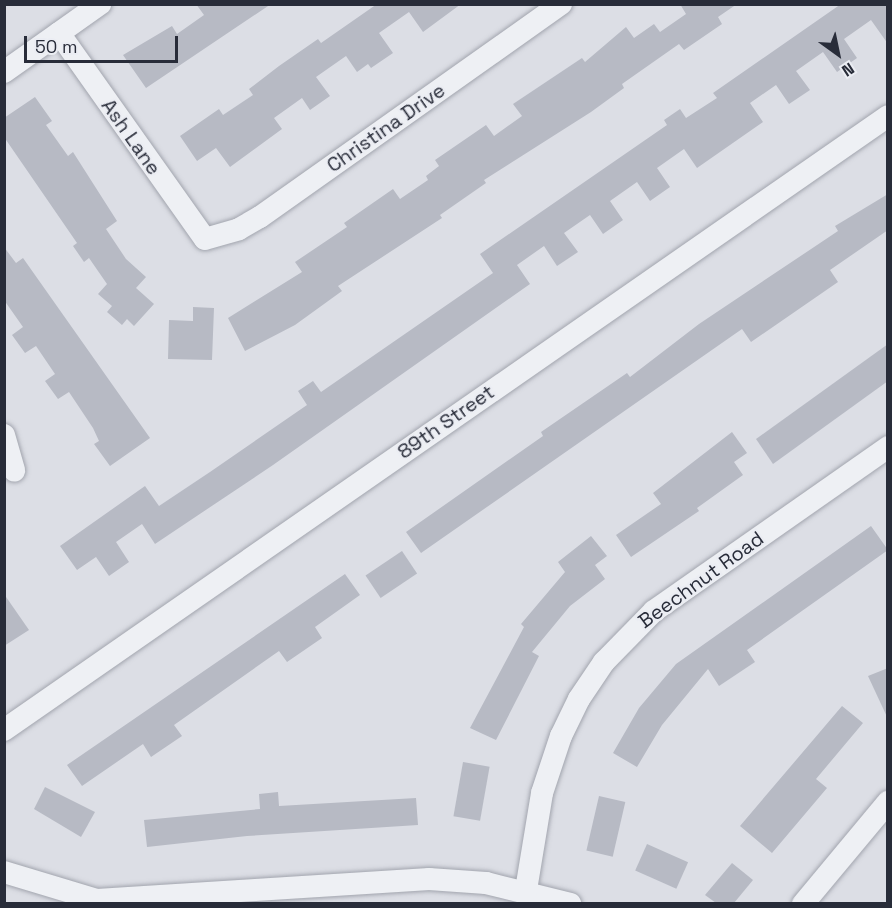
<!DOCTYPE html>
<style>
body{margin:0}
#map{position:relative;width:892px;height:908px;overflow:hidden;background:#dcdee5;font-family:"Space Grotesk",sans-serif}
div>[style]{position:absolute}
.building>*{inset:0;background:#b7bac4;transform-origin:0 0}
.roads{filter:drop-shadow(0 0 2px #a2a5ae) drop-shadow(0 0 2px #a2a5ae)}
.minor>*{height:22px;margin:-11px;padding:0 11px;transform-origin:11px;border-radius:11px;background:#eef0f4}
span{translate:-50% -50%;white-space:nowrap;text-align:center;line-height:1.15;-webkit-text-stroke:4.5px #ebedf3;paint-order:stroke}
.street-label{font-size:20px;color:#282c39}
.frame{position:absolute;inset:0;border:6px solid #282c39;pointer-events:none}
.north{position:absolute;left:808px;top:24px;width:60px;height:60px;-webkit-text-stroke:4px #ebedf3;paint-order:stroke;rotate:147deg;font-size:16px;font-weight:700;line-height:24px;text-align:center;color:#282c39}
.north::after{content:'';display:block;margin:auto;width:21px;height:27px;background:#282c39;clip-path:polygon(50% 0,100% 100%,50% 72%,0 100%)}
.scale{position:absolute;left:24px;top:36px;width:154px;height:27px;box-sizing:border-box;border:3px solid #282c39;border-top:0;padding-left:8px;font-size:18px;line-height:21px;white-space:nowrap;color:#282c39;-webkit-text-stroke:4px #ebedf3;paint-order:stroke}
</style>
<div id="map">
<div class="building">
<i style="clip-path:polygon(196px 4px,271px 4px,146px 88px,123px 55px,172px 26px,177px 34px,204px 15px)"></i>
<i style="clip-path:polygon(377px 4px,461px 4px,423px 32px,409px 12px,379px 33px,393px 53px,371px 68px,368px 64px,357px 72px,346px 56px,316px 77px,330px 96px,310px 110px,302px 98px,274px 118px,282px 129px,230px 167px,216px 148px,197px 161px,180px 136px,219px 109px,223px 115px,253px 95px,249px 89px,279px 66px,318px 39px,321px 43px)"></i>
<i style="clip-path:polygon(680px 4px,737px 4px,718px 17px,722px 24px,684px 50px,679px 44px,622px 84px,624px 88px,591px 112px,484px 180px,486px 183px,440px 215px,442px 218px,338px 286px,342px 291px,295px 325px,245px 351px,228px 318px,302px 272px,295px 262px,347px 227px,344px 223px,393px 189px,400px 199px,428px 180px,426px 176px,439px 166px,435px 160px,486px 125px,494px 136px,522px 116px,513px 104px,582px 58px,585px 62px,626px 27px,634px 38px,654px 24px,660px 32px,686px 14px)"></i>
<i style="clip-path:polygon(841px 4px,888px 4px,888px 44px,871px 20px,844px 39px,857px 58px,837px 72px,823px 52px,796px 71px,810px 90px,789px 104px,776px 85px,750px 103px,763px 122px,697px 168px,684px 149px,657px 168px,670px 187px,650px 201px,637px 182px,610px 201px,623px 220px,603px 234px,590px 215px,564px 233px,578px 252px,557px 266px,544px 246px,517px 265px,530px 284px,273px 465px,155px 544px,142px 524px,116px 542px,129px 562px,109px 576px,96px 557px,77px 570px,60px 546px,145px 486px,159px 506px,210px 472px,307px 405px,298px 391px,313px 381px,321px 392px,493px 273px,480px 254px,667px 125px,664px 120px,680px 109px,686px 118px,717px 98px,713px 93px)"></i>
<i style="clip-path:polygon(35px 97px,52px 121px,46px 125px,68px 156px,73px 152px,117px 221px,106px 229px,126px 259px,146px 277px,136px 288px,154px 304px,134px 326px,127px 319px,122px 325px,107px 312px,112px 306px,98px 294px,107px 284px,89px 258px,84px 262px,73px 246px,77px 243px,4px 137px,4px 118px)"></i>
<i style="clip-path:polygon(888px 194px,888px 230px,830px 270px,838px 282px,751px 342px,742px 329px,421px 553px,406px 532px,543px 436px,541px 432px,627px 373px,630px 377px,699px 324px,838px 231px,835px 226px)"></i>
<i style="clip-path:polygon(4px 247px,16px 263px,23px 258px,150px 438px,110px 466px,94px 444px,99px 441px,93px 428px,69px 392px,58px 399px,45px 381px,55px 374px,36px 346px,25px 353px,12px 335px,23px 327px,4px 300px)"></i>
<i style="clip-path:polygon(193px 307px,214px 308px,212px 360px,168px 359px,169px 320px,193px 321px)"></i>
<i style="clip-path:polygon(888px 344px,888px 381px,773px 464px,756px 439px)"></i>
<i style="clip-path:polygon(732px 432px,747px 453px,734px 462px,743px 475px,697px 508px,699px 511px,631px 557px,616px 535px,661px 504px,653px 493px)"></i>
<i style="clip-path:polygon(871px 526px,888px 550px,747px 650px,755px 662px,719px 686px,708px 669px,662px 725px,637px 767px,613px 753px,639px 708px,676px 664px)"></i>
<i style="clip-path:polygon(591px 536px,607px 556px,595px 565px,605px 579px,570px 606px,532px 652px,539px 656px,496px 740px,470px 728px,524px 627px,521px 624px,565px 572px,558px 562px)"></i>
<i style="left:402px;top:551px;width:27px;height:44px;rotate:56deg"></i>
<i style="clip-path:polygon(345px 574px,360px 595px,315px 627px,322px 638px,287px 662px,279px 651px,174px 725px,182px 736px,151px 757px,143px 744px,82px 786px,67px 765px)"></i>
<i style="clip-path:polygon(4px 594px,29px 630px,4px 646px)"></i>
<i style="clip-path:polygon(888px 668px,888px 719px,868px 676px)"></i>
<i style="clip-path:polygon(842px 706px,863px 723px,816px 779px,827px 788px,772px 853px,740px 826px)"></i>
<i style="left:463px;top:762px;width:27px;height:55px;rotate:10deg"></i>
<i style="clip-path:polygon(45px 787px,95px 812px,81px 837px,34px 809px)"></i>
<i style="clip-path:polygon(278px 792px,279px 806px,416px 798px,418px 825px,247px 836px,147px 847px,144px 820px,260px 809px,259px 794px)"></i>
<i style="left:599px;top:796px;width:27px;height:56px;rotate:13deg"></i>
<i style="left:647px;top:844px;width:45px;height:29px;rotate:24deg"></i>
<i style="clip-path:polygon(732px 863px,753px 880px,734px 903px,716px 903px,705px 895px)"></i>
</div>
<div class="roads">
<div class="minor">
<i style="left:59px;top:33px;width:252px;rotate:54.7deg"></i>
<i style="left:205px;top:239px;width:35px;rotate:-16deg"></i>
<i style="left:239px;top:229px;width:24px;rotate:-30deg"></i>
<i style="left:260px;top:217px;width:369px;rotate:-35.3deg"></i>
<i style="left:4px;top:72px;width:118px;rotate:-35.3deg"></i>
<i style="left:4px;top:435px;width:37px;rotate:74deg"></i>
<i style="left:4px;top:730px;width:1076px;rotate:-34.78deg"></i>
<i style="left:4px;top:872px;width:97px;rotate:16.8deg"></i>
<i style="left:97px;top:900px;width:333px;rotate:-3.6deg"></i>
<i style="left:429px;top:879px;width:57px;rotate:4deg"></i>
<i style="left:486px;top:883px;width:87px;rotate:14deg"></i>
<i style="left:526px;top:890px;width:98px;rotate:-80.6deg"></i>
<i style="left:542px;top:793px;width:60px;rotate:-71.6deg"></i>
<i style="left:561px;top:736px;width:41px;rotate:-64.1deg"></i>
<i style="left:579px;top:699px;width:45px;rotate:-56deg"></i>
<i style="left:604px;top:662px;width:71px;rotate:-45.6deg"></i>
<i style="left:654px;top:611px;width:286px;rotate:-35deg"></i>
<i style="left:803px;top:904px;width:133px;rotate:-50.2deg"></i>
</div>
</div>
<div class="street-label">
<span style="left:386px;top:128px;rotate:-35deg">Christina Drive</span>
<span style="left:131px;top:137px;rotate:55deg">Ash Lane</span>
<span style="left:446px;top:422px;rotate:-35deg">89th Street</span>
<span style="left:701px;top:580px;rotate:-36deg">Beechnut Road</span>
</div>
<div class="frame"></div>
<div class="north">N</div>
<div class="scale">50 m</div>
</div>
